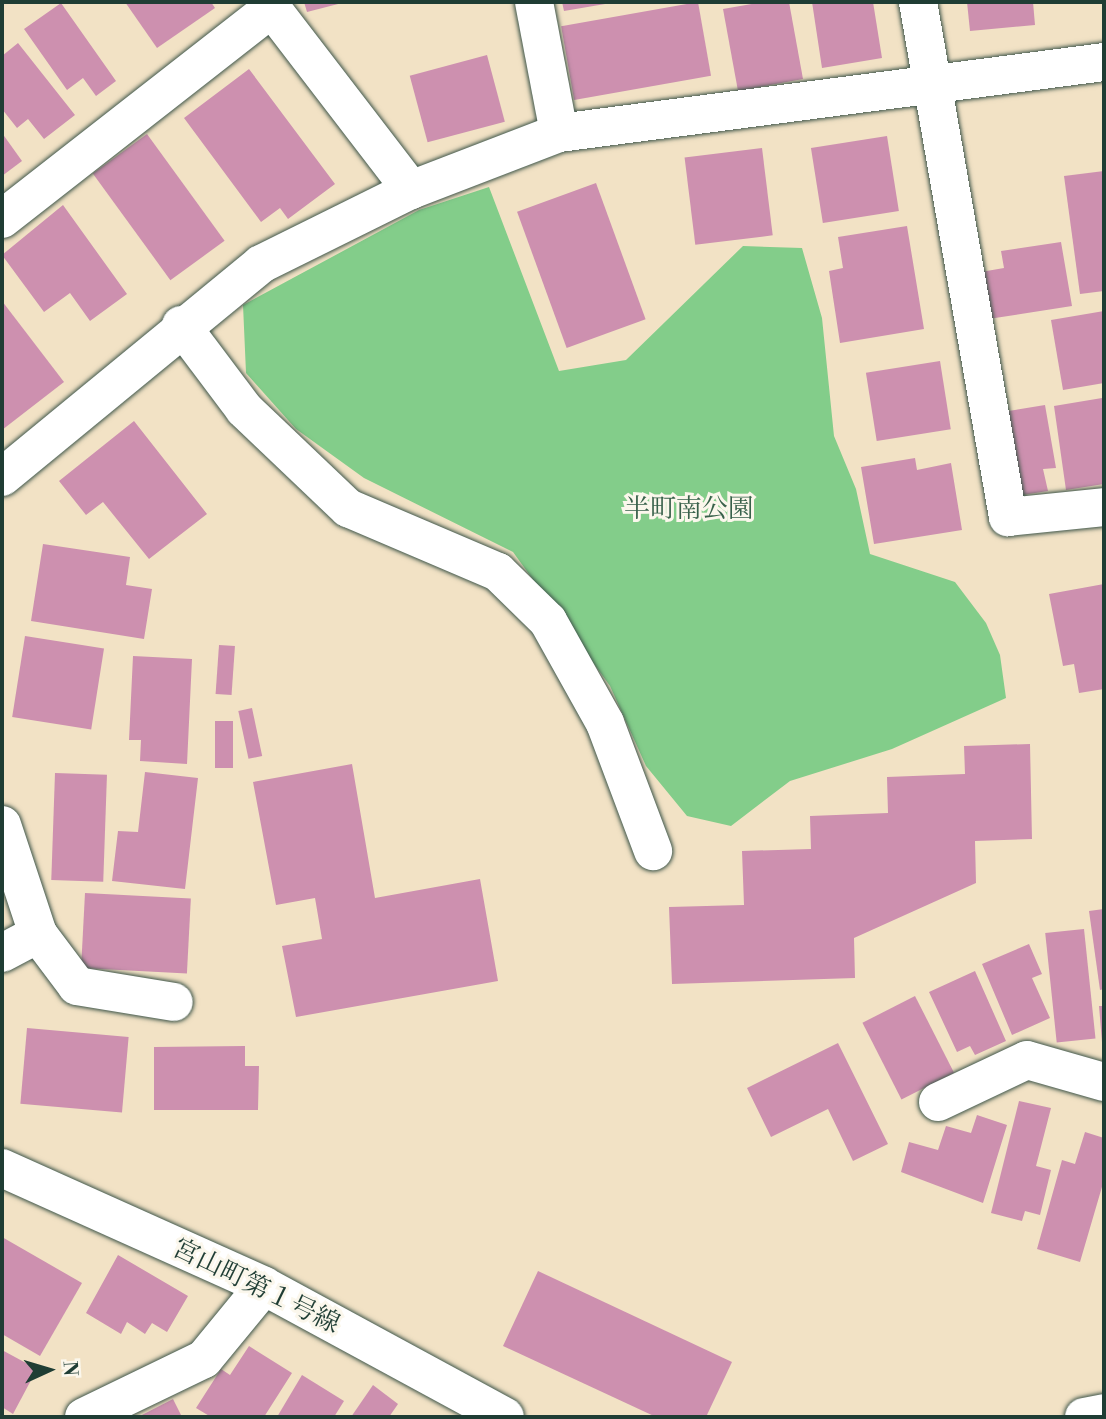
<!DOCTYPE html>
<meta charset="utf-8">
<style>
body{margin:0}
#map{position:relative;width:1106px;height:1419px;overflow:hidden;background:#f2e2c5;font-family:"Libre Bodoni","Noto Serif JP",serif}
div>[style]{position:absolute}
.green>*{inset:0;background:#83cd8a}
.building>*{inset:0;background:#cd90af;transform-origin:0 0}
.roads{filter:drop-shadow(0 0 2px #3f564a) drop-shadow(0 0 2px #3f564a)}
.street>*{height:38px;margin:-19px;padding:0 19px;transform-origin:19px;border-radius:19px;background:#fff}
span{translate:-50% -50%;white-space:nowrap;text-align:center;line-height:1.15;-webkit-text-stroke:6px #fbf7ec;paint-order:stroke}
.park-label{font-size:26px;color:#38614a}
.street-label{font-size:26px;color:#1f3d34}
.frame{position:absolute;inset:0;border:4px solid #1f3d34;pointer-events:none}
.north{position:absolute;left:14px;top:1335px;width:70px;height:70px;-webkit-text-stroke:5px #fbf7ec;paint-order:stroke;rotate:86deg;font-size:19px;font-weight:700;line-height:28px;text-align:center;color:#1f3d34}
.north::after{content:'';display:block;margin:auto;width:24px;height:32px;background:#1f3d34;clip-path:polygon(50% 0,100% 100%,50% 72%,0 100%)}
</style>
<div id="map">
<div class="green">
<i style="clip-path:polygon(489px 187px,559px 371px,626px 360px,743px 246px,802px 248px,822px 318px,834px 436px,856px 489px,870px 554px,955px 582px,986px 623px,1000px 655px,1006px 698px,892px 749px,790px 781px,731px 826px,687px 816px,646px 766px,610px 686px,513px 552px,364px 478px,296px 429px,246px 373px,243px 305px,419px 210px)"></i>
</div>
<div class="building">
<i style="clip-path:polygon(125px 2px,211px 2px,215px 8px,157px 48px)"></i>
<i style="clip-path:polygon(304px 2px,342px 2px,342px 3px,307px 12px)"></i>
<i style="clip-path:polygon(562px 2px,610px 2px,611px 3px,564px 11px)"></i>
<i style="left:698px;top:2px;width:75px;height:139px;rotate:80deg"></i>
<i style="clip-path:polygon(763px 2px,789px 2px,803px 79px,738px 91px,723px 9px)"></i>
<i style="clip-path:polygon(812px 2px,873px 2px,882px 58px,822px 68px)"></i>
<i style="clip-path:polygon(967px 2px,1033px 2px,1035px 25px,970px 31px)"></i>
<i style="clip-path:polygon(61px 3px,116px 81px,96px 96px,83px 78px,67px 90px,24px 29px)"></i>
<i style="clip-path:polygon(18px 43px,75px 115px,44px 139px,28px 119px,17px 128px,2px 109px,2px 56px)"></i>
<i style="left:487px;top:55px;width:69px;height:80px;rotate:75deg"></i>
<i style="clip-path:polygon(249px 69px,335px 184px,288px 219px,280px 208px,261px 222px,184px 118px)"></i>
<i style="clip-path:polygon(2px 133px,22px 161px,2px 176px)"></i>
<i style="left:147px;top:134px;width:132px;height:67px;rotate:54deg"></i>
<i style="left:887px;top:136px;width:76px;height:77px;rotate:81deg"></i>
<i style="left:762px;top:148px;width:88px;height:78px;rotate:83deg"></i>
<i style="clip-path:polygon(1104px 171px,1104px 291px,1080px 294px,1064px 176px)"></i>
<i style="left:596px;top:183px;width:145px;height:84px;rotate:70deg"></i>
<i style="clip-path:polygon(63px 205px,127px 294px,90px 321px,70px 293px,44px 312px,2px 255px)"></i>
<i style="clip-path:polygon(907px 226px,924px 329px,840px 343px,829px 271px,843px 268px,838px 237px)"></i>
<i style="clip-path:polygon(1061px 242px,1072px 306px,982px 320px,975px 273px,1004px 268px,1001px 251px)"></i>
<i style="clip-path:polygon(2px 301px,64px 382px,2px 430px)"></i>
<i style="clip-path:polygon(1104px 311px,1104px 383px,1063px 390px,1051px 320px)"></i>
<i style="left:940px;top:361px;width:69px;height:75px;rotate:81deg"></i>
<i style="clip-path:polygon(1102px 398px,1104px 484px,1066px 490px,1054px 406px)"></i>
<i style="clip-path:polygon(1045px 405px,1056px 468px,1043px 469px,1048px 491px,1010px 497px,996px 413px)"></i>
<i style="clip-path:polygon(134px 421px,207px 514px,149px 559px,103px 502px,86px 515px,59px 481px)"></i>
<i style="clip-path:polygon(915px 458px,917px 470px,951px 463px,962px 530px,874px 544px,861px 467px)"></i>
<i style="clip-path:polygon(43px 544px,130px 557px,126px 585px,152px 589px,144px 639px,31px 621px)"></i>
<i style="clip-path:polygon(1104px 584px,1104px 689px,1079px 693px,1074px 664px,1063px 666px,1049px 594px)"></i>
<i style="left:25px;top:636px;width:80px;height:82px;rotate:9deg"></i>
<i style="left:219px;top:645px;width:16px;height:49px;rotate:4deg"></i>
<i style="clip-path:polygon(133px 656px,192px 659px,187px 764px,140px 761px,141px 740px,129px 740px)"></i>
<i style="left:252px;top:708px;width:49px;height:14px;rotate:78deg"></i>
<i style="left:215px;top:721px;width:18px;height:47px"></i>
<i style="clip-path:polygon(1030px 744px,1032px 839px,975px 841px,976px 883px,854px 938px,855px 978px,672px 984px,669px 907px,744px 905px,742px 851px,811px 849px,810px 816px,888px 813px,887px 777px,965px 774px,964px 746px)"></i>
<i style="clip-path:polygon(352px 764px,375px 898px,480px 879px,498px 981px,296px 1017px,282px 946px,322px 939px,315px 898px,276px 905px,253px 782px)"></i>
<i style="clip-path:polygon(145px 772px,198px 778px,185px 889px,112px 881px,118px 831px,138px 832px)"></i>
<i style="left:55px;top:773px;width:52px;height:107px;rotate:2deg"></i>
<i style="left:85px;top:893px;width:106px;height:75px;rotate:3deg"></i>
<i style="clip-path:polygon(1104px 909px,1104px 989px,1100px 990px,1089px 911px)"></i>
<i style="left:1084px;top:929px;width:110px;height:39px;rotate:84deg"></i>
<i style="clip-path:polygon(1029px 944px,1042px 974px,1032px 978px,1050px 1018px,1012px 1035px,982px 964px)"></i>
<i style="clip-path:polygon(975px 971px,1006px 1041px,975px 1055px,970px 1046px,957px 1052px,929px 992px)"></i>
<i style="left:915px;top:996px;width:86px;height:59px;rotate:63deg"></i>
<i style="clip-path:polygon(1099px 1006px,1104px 1006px,1104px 1042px,1102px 1042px)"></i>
<i style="left:27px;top:1028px;width:102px;height:76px;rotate:5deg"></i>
<i style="clip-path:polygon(838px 1043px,888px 1144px,853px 1161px,828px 1109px,771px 1137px,747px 1088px)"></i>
<i style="clip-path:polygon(245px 1046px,245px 1066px,259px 1066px,258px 1110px,154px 1110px,154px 1047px)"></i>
<i style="clip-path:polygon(1019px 1101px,1051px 1108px,1036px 1166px,1051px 1170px,1040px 1215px,1025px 1211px,1022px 1221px,991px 1213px)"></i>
<i style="clip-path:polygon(977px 1115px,1007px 1125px,983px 1203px,901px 1172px,909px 1142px,938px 1150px,946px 1126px,971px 1133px)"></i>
<i style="clip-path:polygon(1085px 1132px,1104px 1138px,1104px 1180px,1080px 1262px,1037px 1249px,1062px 1160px,1075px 1164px)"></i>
<i style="clip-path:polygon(2px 1237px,82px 1283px,40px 1356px,2px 1334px)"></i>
<i style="clip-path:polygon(118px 1255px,188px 1296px,167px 1332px,152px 1323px,145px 1334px,127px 1322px,121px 1334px,86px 1313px)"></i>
<i style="clip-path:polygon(538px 1271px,732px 1362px,706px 1417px,656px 1417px,503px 1346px)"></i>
<i style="clip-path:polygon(249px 1346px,292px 1373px,264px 1417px,211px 1417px,196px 1408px,221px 1369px,230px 1375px)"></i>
<i style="clip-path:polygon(2px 1350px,37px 1369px,13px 1414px,2px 1407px)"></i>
<i style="clip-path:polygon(302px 1375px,344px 1401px,334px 1417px,277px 1417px)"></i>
<i style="clip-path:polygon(373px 1385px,398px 1404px,389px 1417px,351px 1417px)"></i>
<i style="clip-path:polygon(173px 1399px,182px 1417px,138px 1417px)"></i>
</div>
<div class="roads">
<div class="street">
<i style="left:267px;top:2px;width:237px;rotate:52.5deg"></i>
<i style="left:411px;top:190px;width:159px;rotate:-21.1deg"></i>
<i style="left:559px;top:133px;width:550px;rotate:-7.42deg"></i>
<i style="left:534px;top:2px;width:133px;rotate:79.2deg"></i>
<i style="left:918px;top:2px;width:523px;rotate:80.09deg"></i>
<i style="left:1008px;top:517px;width:97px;rotate:-5.9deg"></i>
<i style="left:2px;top:219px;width:343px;rotate:-38deg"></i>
<i style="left:181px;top:325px;width:105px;rotate:53.1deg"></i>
<i style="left:244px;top:409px;width:144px;rotate:43.6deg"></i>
<i style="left:348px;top:508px;width:163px;rotate:23.1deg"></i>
<i style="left:498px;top:572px;width:70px;rotate:44.4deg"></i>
<i style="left:548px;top:621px;width:117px;rotate:60.8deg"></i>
<i style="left:605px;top:723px;width:137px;rotate:69.4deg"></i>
<i style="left:2px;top:477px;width:335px;rotate:-39.4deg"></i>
<i style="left:261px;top:264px;width:167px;rotate:-26.3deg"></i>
<i style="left:2px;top:825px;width:115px;rotate:71.7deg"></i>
<i style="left:38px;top:934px;width:65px;rotate:53.1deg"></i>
<i style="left:77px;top:986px;width:98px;rotate:9.4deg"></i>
<i style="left:2px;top:953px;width:41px;rotate:-27.8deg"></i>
<i style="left:938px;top:1102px;width:98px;rotate:-25.3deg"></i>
<i style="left:1027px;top:1060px;width:80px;rotate:15.9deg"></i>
<i style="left:2px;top:1168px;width:287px;rotate:24.2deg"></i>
<i style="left:264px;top:1286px;width:274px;rotate:28.5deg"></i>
<i style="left:84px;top:1417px;width:133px;rotate:-25.8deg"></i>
<i style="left:204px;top:1359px;width:94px;rotate:-50.6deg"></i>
<i style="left:1084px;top:1417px;width:20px;rotate:-11deg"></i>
</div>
</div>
<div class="park-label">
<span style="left:689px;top:510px">半町南公園</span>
</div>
<div class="street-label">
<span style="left:256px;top:1287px;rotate:26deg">宮山町第１号線</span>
</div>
<div class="frame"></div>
<div class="north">N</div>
</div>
